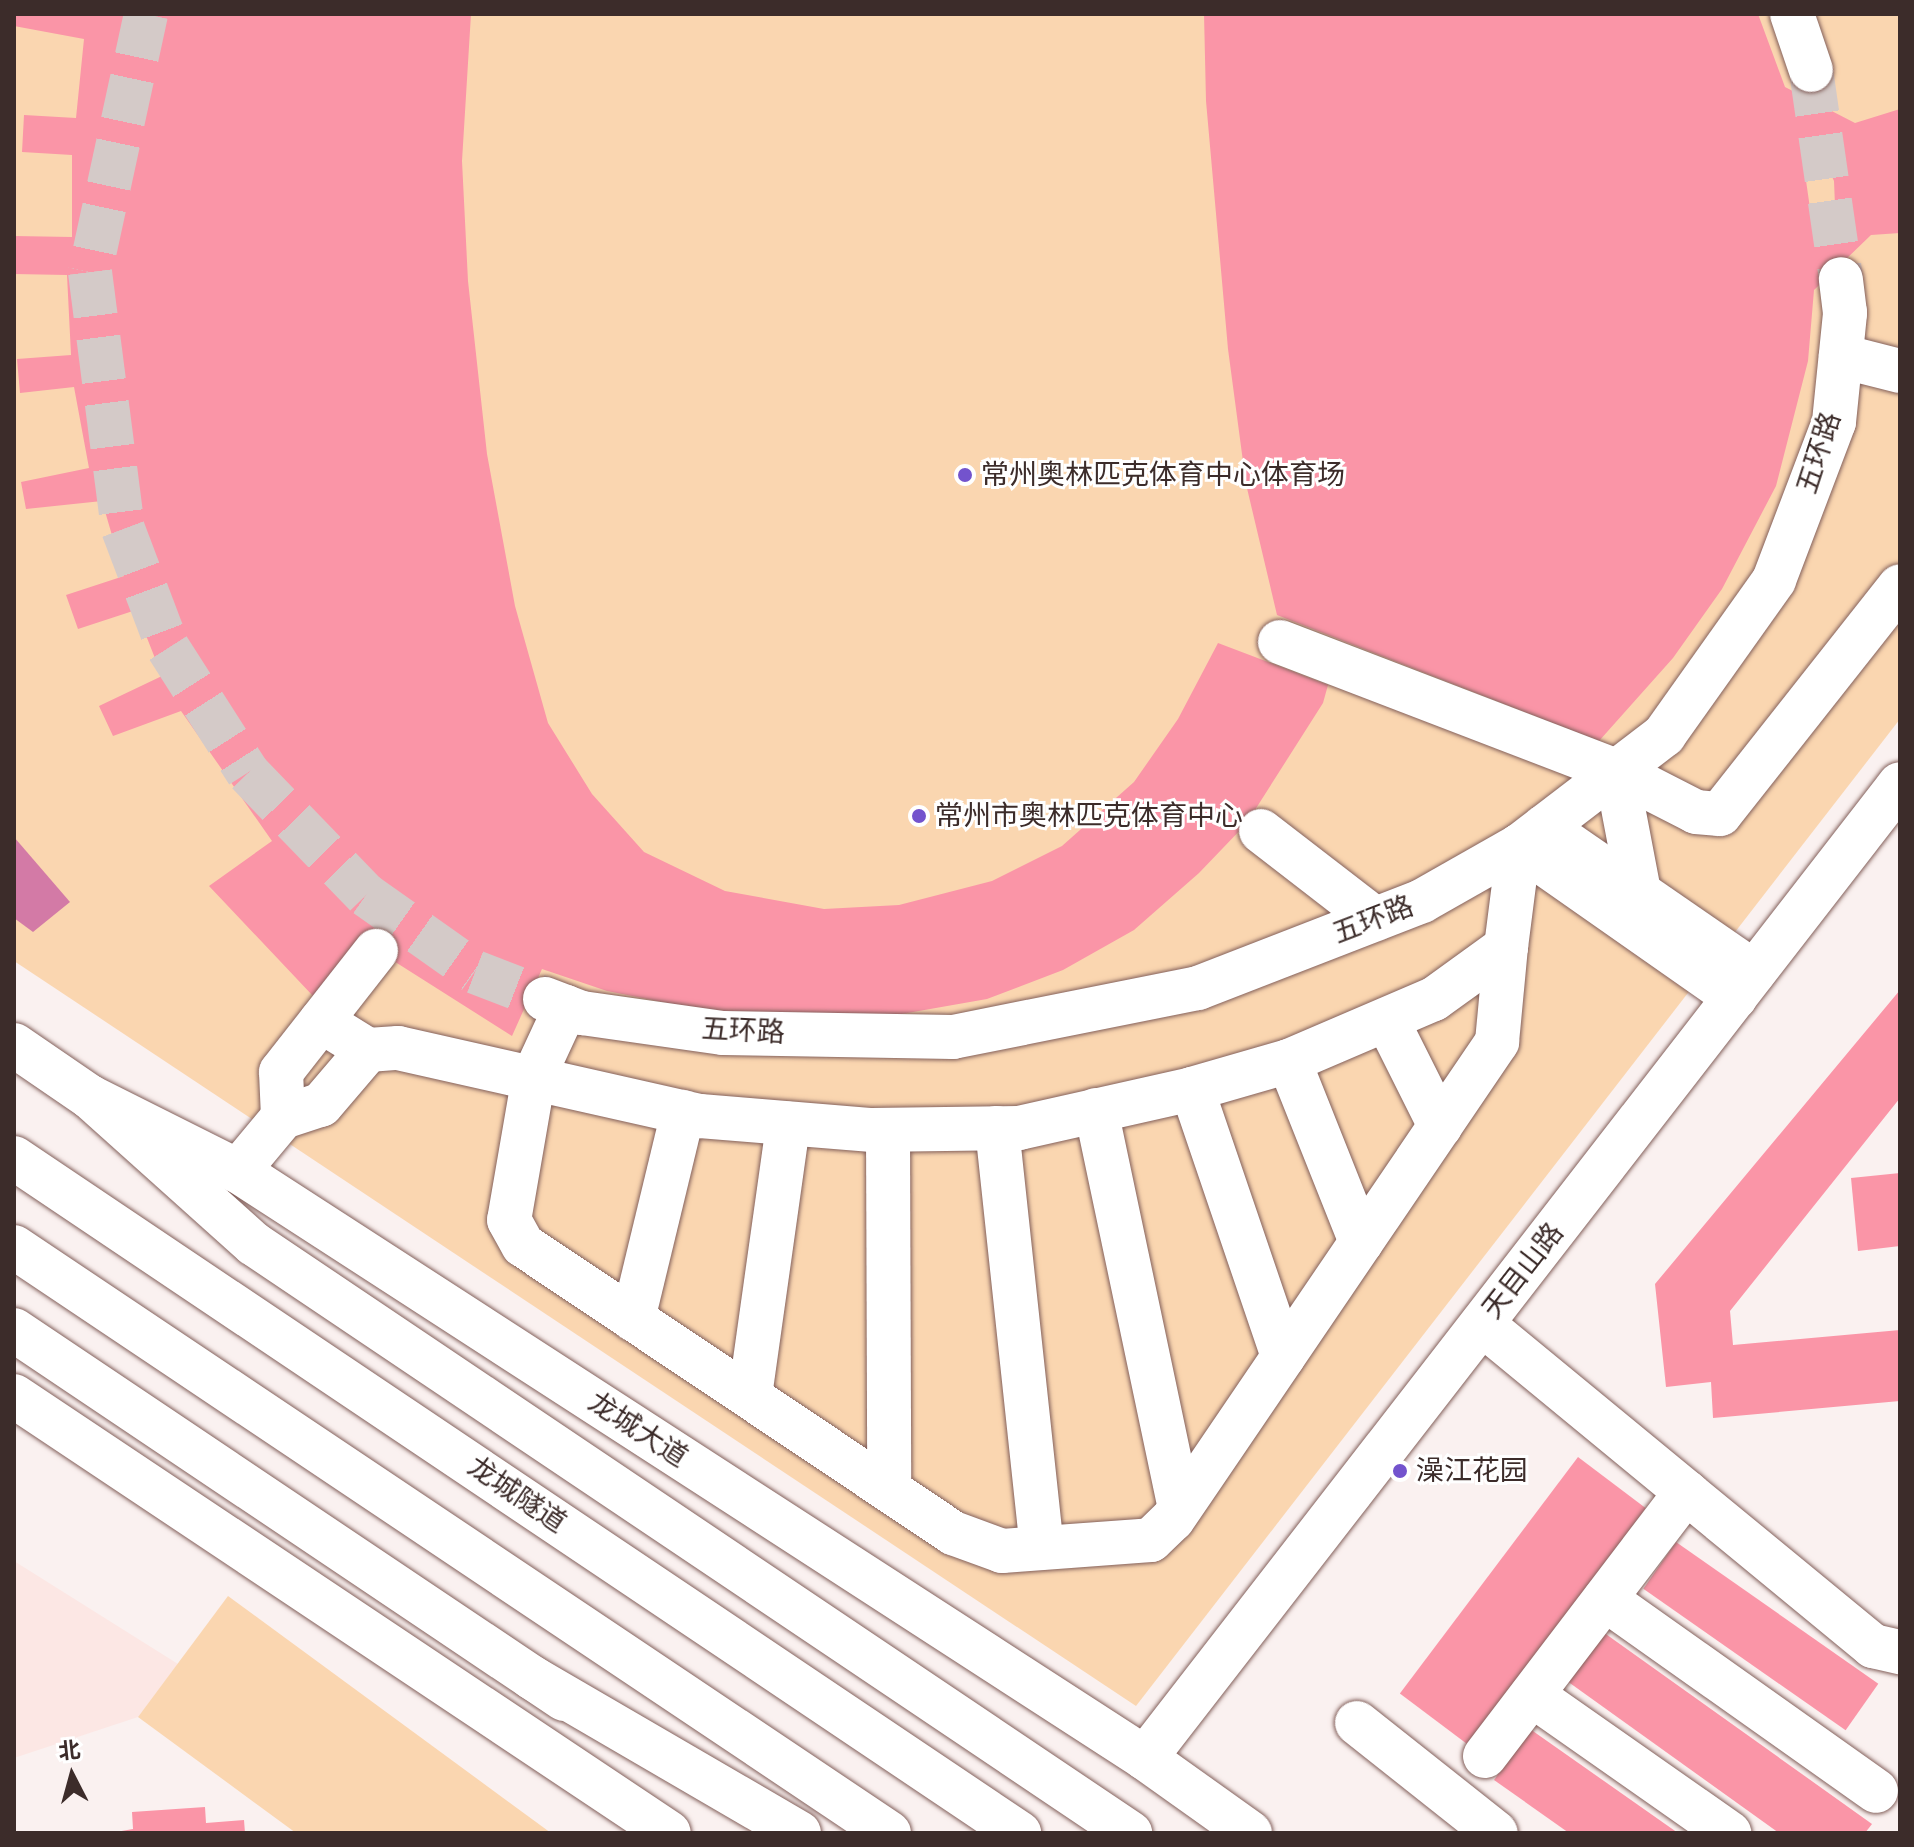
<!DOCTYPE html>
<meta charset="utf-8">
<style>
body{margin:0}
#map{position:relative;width:1914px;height:1847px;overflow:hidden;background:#faf1f0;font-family:"Zilla Slab","Noto Sans SC",serif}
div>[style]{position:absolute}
.built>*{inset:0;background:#fce7e4}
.green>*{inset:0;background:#fad6b0}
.water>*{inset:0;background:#d37aa6}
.building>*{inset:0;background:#fa95a7;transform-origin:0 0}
.minor-tunnel>*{height:44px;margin-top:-22px;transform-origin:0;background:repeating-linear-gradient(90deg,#d4cac8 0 44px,transparent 0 66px)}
.roads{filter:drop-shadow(0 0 2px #83605b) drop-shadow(0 0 2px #83605b)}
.minor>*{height:44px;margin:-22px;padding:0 22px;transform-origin:22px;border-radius:22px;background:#fff}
.major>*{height:44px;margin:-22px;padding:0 22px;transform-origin:22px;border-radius:22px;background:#fff}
.highway>*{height:44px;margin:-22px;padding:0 22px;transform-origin:22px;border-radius:22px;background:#fff}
.dots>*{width:22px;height:22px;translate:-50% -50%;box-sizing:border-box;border:4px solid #fff;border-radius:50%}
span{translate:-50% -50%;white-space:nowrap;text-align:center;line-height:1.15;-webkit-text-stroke:6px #fff;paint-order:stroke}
.street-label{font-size:28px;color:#3c2c2a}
.poi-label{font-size:28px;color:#3c2c2a}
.left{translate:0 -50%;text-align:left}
.frame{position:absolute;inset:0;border:16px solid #3c2c2a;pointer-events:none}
.north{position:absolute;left:32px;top:1735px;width:80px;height:80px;-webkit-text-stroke:6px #fff;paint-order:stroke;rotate:354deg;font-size:22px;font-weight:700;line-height:32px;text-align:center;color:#3c2c2a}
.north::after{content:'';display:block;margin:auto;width:28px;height:36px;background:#3c2c2a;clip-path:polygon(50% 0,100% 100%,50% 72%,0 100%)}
</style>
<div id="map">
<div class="built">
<i style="clip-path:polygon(14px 1561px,178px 1664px,138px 1717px,14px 1758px)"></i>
</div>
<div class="green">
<i style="clip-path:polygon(14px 14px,1900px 14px,1900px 719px,1136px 1706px,14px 961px)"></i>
<i style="clip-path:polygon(228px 1596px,551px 1833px,296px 1833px,138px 1717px)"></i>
</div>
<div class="water">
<i style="clip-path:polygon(14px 837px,70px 902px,33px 932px,14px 918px)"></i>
</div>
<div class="building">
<i style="clip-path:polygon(14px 14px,471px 14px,462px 161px,468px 281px,487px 454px,515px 606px,548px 723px,592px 794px,644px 852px,725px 891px,824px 909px,899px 905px,992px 881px,1062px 846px,1134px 782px,1178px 719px,1218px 643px,1328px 685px,1323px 703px,1246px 824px,1199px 873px,1134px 930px,1063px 970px,987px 999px,896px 1015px,708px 1011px,607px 991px,542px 969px,512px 1036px,359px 939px,313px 996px,209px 886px,272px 841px,181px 711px,113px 736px,99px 706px,162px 676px,136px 610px,78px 629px,66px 595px,124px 576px,128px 593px,123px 573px,102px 501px,26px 509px,21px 482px,89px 468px,74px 387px,20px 393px,17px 359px,71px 355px,67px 275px,14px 274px,14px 236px,72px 237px,72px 155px,22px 152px,24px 115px,76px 118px,84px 39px,14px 26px)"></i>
<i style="clip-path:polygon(evenodd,1204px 14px,1758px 14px,1785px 87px,1855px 123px,1900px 109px,1900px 233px,1871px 235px,1814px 290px,1808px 361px,1776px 486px,1722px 589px,1673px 658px,1599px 741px,1277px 615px,1246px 484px,1228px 349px,1206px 101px,1204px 14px,1800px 139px,1823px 156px,1834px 181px,1835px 206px,1814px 236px,1800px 139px)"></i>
<i style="clip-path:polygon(1900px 990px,1900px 1098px,1730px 1311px,1733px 1345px,1900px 1330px,1900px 1401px,1713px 1418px,1711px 1382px,1666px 1387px,1655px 1284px)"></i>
<i style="clip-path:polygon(1900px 1173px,1900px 1246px,1858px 1251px,1851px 1178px)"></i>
<i style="left:1578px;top:1457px;width:85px;height:296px;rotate:37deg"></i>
<i style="left:1676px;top:1542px;width:247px;height:57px;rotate:35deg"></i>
<i style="clip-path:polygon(1603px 1632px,1872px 1824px,1865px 1833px,1779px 1833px,1567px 1681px)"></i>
<i style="clip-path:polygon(1530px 1729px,1678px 1833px,1569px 1833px,1494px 1780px)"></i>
<i style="clip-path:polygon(205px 1807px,206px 1823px,244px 1820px,245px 1833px,110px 1833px,133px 1829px,132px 1812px)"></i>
</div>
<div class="minor-tunnel">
<i style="left:146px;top:14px;width:264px;rotate:102.2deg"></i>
<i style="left:90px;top:272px;width:259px;rotate:82.7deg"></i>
<i style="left:123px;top:529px;width:127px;rotate:69.3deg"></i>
<i style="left:168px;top:648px;width:148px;rotate:57.4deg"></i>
<i style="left:248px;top:773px;width:170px;rotate:46deg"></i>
<i style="left:366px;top:895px;width:133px;rotate:35.2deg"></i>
<i style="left:475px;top:972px;width:75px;rotate:21.1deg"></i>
<i style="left:1811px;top:70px;width:211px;rotate:81.8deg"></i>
</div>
<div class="roads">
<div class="minor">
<i style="left:1792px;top:14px;width:59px;rotate:71.3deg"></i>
<i style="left:1841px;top:356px;width:61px;rotate:14.3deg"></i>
<i style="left:1280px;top:642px;width:360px;rotate:21deg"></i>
<i style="left:1616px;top:771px;width:90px;rotate:27.1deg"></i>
<i style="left:1696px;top:812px;width:24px;rotate:5deg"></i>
<i style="left:1720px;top:814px;width:290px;rotate:-51.7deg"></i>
<i style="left:1616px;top:771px;width:123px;rotate:79.2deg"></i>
<i style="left:1544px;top:827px;width:255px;rotate:34.6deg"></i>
<i style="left:1261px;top:831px;width:144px;rotate:37.7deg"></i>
<i style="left:545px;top:999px;width:40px;rotate:21deg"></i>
<i style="left:582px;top:1013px;width:142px;rotate:8.1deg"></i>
<i style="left:723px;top:1033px;width:230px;rotate:1deg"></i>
<i style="left:953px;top:1037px;width:250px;rotate:-11.3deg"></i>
<i style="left:1198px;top:988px;width:240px;rotate:-21.2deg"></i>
<i style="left:1422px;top:901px;width:112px;rotate:-29.6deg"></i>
<i style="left:1519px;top:846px;width:183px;rotate:-37.4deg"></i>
<i style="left:1664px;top:735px;width:190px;rotate:-54.6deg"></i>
<i style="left:1774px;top:580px;width:169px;rotate:-69.2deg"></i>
<i style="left:1834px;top:422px;width:110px;rotate:-84.2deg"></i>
<i style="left:1845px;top:313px;width:34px;rotate:-97deg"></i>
<i style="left:566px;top:1007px;width:76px;rotate:114.9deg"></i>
<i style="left:534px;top:1076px;width:146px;rotate:99.8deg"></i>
<i style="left:509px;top:1220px;width:29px;rotate:61deg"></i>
<i style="left:523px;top:1245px;width:518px;rotate:33.81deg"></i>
<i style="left:953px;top:1533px;width:52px;rotate:20.2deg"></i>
<i style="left:1002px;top:1551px;width:149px;rotate:-4.2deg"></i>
<i style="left:1151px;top:1540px;width:30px;rotate:-44deg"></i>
<i style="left:1173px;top:1519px;width:577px;rotate:-55.81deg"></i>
<i style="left:1497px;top:1042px;width:95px;rotate:-84.6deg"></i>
<i style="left:1387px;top:1020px;width:119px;rotate:63.4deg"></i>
<i style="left:321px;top:1021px;width:55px;rotate:31.7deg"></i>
<i style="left:368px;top:1050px;width:30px;rotate:-4deg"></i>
<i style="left:398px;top:1048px;width:310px;rotate:12.7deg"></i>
<i style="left:700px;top:1116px;width:173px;rotate:4.7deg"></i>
<i style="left:872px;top:1130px;width:147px;rotate:-0.8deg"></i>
<i style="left:1019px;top:1128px;width:177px;rotate:-12.7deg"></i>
<i style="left:1192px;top:1089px;width:101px;rotate:-16.1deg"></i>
<i style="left:1289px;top:1061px;width:158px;rotate:-23.2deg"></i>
<i style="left:1434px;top:999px;width:89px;rotate:-35.8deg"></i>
<i style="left:1506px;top:947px;width:102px;rotate:-82.7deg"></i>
<i style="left:1519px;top:846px;width:264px;rotate:35deg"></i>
<i style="left:1289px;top:1061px;width:195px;rotate:68.3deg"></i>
<i style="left:1192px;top:1089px;width:283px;rotate:71.2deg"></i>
<i style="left:1096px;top:1110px;width:406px;rotate:78.1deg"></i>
<i style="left:283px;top:1117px;width:45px;rotate:-92.5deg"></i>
<i style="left:281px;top:1072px;width:154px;rotate:-51.9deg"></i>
<i style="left:997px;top:1128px;width:422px;rotate:83.9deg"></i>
<i style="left:888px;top:1130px;width:360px;rotate:89.8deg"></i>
<i style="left:238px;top:1171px;width:70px;rotate:-50.2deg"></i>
<i style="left:283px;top:1117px;width:40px;rotate:-18deg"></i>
<i style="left:321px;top:1105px;width:72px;rotate:-49.5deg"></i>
<i style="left:633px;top:1319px;width:213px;rotate:-76.4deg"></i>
<i style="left:1482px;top:1324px;width:507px;rotate:39.47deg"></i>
<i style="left:1873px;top:1646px;width:28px;rotate:13deg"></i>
<i style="left:750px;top:1396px;width:275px;rotate:-82deg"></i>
<i style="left:1605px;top:1599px;width:332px;rotate:35.3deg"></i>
<i style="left:1532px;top:1695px;width:241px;rotate:35deg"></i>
<i style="left:1357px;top:1723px;width:177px;rotate:38.4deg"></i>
<i style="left:1485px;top:1756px;width:332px;rotate:-52.7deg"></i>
<i style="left:1145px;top:1758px;width:1232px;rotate:-52.22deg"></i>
</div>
<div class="major">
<i style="left:14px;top:1045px;width:92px;rotate:34.4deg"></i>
<i style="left:90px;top:1097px;width:165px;rotate:26.6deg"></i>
<i style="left:238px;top:1171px;width:1080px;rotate:32.91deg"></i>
<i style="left:1145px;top:1758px;width:129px;rotate:35.5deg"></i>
<i style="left:14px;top:1330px;width:662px;rotate:33.86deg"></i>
</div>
<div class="highway">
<i style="left:90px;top:1097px;width:220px;rotate:41.9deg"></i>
<i style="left:254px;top:1244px;width:1056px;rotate:33.92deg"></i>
<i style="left:14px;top:1158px;width:1211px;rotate:33.89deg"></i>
<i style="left:14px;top:1247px;width:1053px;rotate:33.81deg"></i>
<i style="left:14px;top:1396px;width:787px;rotate:33.71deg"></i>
<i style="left:531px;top:1677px;width:310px;rotate:30.2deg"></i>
</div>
</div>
<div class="dots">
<i style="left:965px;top:475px;background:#7353cd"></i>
<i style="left:919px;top:816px;background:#7353cd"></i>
<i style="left:1400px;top:1471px;background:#7353cd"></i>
</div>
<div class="street-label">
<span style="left:1819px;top:453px;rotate:-72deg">五环路</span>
<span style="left:1373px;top:920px;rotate:-21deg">五环路</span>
<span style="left:743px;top:1031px;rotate:3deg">五环路</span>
<span style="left:1523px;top:1271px;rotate:-52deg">天目山路</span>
<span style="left:638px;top:1430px;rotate:33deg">龙城大道</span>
<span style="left:517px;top:1495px;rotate:34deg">龙城隧道</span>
</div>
<div class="poi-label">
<span class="left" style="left:981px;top:475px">常州奥林匹克体育中心体育场</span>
<span class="left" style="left:935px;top:816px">常州市奥林匹克体育中心</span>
<span class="left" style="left:1416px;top:1471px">澡江花园</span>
</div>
<div class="frame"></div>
<div class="north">北</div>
</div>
